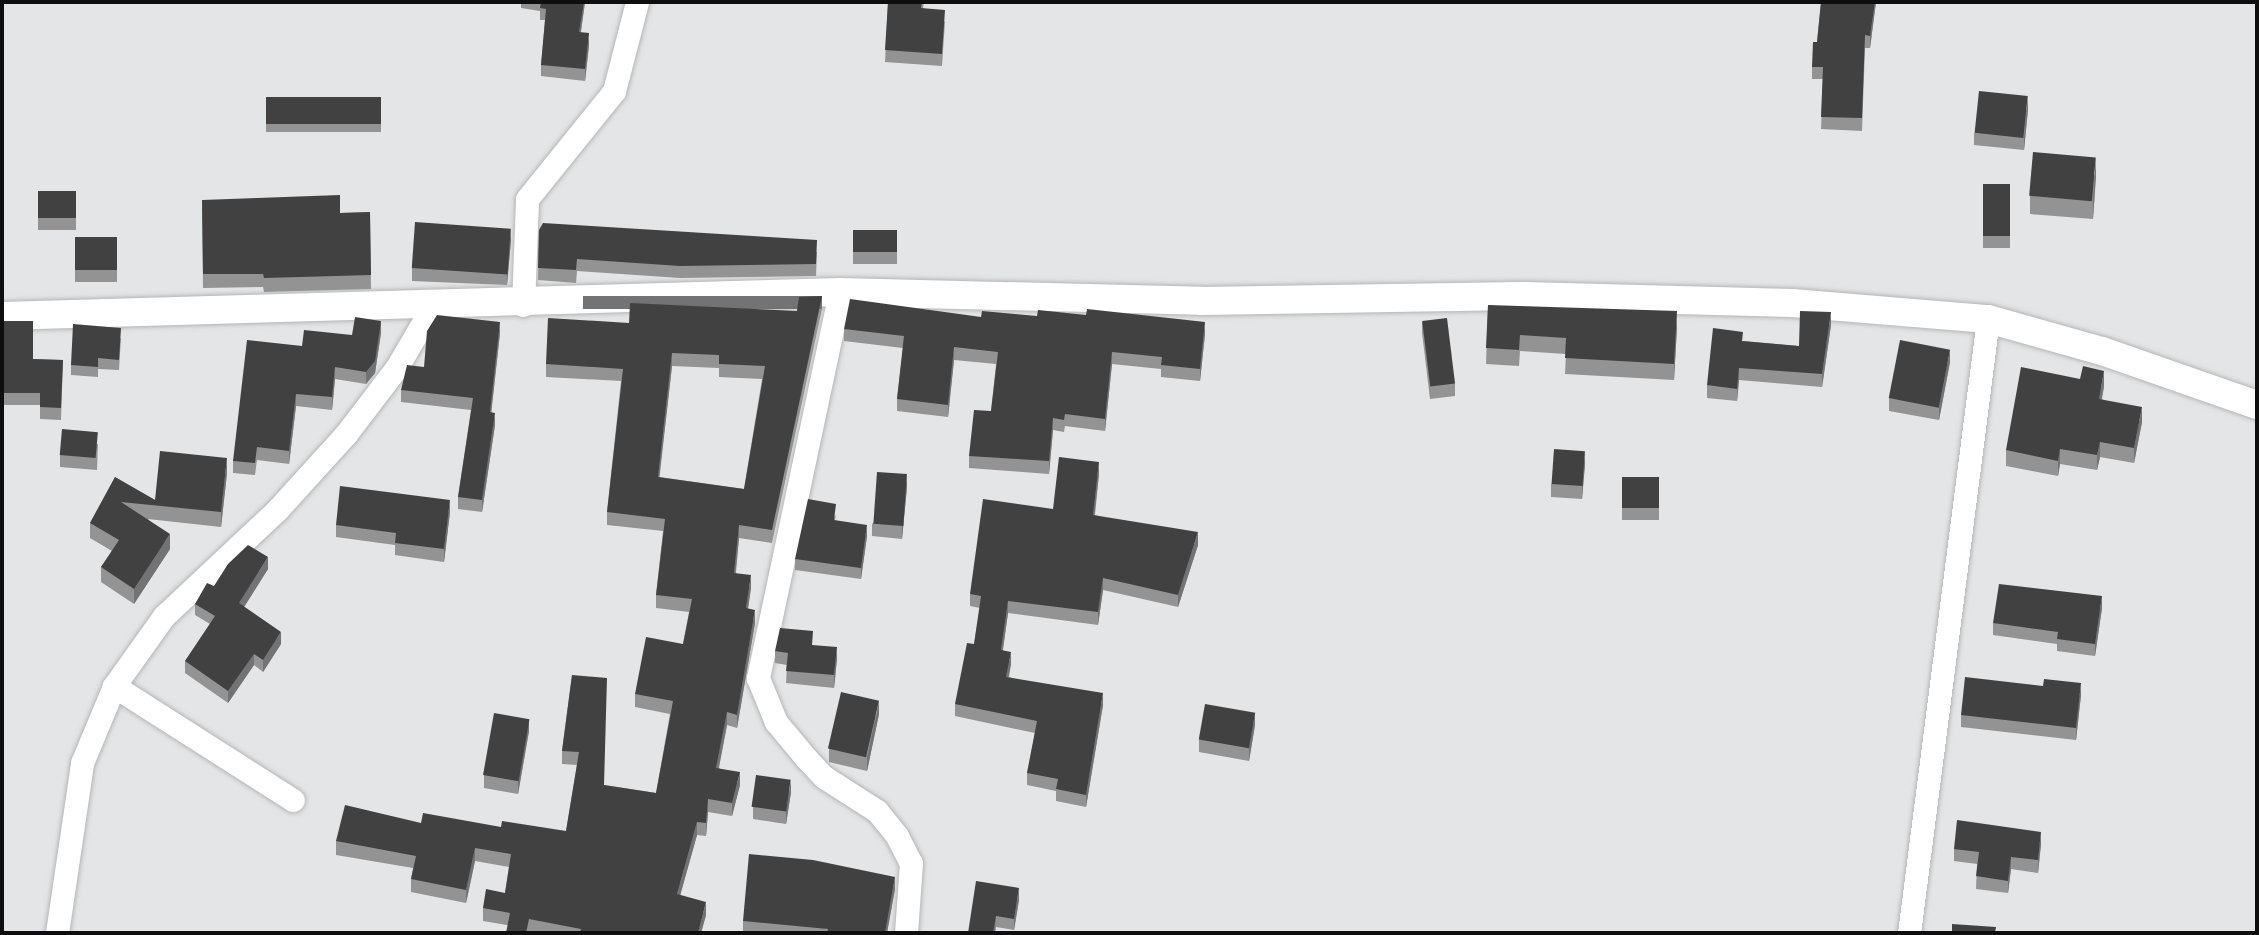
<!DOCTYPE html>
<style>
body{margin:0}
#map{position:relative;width:2259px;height:935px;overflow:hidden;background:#e4e5e7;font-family:"Sofia Sans Condensed",sans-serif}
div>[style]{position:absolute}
.roads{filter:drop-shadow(0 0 2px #b4b6b7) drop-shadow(0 0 2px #b4b6b7)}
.minor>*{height:23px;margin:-11.5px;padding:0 11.5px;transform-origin:11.5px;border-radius:11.5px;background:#fff}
.tertiary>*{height:28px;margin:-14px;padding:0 14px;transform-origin:14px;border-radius:14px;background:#fff}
.wall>*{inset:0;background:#939394;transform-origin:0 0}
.shaded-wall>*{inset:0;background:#737274;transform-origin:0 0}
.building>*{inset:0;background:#424142;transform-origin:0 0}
span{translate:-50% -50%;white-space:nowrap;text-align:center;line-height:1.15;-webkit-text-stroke:7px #fff;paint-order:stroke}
.frame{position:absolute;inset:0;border:4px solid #0e0e0f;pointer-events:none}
</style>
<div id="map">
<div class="roads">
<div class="minor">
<i style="left:840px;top:292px;width:395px;rotate:102deg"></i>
<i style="left:758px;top:678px;width:48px;rotate:67.8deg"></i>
<i style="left:776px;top:722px;width:47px;rotate:50.2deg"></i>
<i style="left:806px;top:758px;width:26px;rotate:47deg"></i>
<i style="left:824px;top:777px;width:63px;rotate:32.7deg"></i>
<i style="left:877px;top:811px;width:32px;rotate:51deg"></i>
<i style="left:897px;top:836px;width:30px;rotate:63deg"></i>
<i style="left:911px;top:863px;width:70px;rotate:94.1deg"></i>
<i style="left:523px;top:305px;width:106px;rotate:-87.8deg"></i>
<i style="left:527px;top:199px;width:139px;rotate:-51.1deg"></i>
<i style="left:614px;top:91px;width:92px;rotate:-75.5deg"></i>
<i style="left:114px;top:686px;width:212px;rotate:32.5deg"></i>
<i style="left:57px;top:933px;width:172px;rotate:-81.6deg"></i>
<i style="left:82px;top:763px;width:83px;rotate:-67.4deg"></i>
<i style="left:114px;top:686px;width:86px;rotate:-54.5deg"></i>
<i style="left:164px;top:616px;width:155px;rotate:-43.2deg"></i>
<i style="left:277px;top:510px;width:103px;rotate:-47.8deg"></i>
<i style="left:346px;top:434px;width:84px;rotate:-52.7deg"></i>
<i style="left:397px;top:367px;width:69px;rotate:-59.7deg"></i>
<i style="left:1909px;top:933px;width:619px;rotate:-82.67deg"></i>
</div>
<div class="tertiary">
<i style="left:2px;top:316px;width:838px;rotate:-1.64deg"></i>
<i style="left:840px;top:292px;width:361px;rotate:1.4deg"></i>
<i style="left:1201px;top:301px;width:325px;rotate:-0.9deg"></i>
<i style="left:1526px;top:296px;width:266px;rotate:1.5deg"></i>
<i style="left:1792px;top:303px;width:197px;rotate:4.7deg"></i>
<i style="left:1988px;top:319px;width:118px;rotate:15.7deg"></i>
<i style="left:2102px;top:351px;width:164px;rotate:19.2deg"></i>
</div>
</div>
<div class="wall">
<i style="clip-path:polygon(521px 2px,585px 2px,581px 32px,589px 45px,585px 81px,541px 76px,541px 65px,545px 20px,540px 20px,540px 11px,521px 8px)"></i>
<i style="clip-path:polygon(888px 2px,924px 2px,923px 8px,945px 22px,942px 66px,885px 62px)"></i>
<i style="clip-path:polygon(1821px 2px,1876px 2px,1870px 48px,1865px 48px,1862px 131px,1821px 129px,1823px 79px,1812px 79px,1812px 67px,1817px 42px)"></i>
<i style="left:381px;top:97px;width:35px;height:115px;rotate:90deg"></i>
<i style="clip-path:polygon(2028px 109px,2024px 150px,1974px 145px,1974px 133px)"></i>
<i style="clip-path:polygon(2096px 175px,2093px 219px,2030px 214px,2030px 196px)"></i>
<i style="left:1983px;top:184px;width:27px;height:64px"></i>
<i style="left:38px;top:191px;width:38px;height:39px"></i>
<i style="clip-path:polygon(202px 200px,340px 213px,370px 212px,371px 289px,264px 292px,263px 287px,203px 288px)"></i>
<i style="clip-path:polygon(539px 230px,817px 252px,816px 276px,680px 278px,577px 271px,576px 283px,538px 280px)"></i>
<i style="left:853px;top:230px;width:44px;height:34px"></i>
<i style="left:117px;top:237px;width:45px;height:42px;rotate:90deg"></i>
<i style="clip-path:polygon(511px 240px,507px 285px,412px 281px,412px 268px)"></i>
<i style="clip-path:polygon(1488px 305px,1677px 327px,1674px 380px,1565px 374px,1566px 354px,1520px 351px,1519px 366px,1486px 364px)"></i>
<i style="clip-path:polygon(evenodd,822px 309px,772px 543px,739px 538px,736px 573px,751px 588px,748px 609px,755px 623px,737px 728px,727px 725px,719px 768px,740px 785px,732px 816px,708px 812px,706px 836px,697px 835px,680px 895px,706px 915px,701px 933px,534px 933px,529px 932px,507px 925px,483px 921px,483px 908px,505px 893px,509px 867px,475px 861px,466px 903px,411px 892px,411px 879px,413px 868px,336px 855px,336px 841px,421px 823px,566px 831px,577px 765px,562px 764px,562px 751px,572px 675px,604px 785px,656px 793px,670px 714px,635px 707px,635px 694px,683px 644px,689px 612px,656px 608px,656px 595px,663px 531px,607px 525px,607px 512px,621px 381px,546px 377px,546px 364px,629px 323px,822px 309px,672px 366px,719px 368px,719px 377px,762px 379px,744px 489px,659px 477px,672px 366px)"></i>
<i style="clip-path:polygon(981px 317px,1205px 334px,1200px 381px,1161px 377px,1161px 369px,1112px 364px,1105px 431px,1065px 426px,1064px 432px,1053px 430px,1049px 474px,969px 468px,969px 456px,991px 411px,996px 364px,954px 360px,948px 417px,897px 411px,897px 399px,903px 348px,844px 341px,844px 329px)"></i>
<i style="clip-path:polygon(2px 321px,33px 359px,63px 360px,61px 420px,40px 419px,40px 405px,2px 405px)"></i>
<i style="clip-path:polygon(1422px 321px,1455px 384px,1455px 396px,1430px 399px,1422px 333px)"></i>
<i style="clip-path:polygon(1831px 325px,1822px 387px,1739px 380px,1737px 401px,1707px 398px,1707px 385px,1743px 341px,1799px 346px)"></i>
<i style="clip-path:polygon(381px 333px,375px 373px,366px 384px,335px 379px,332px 410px,296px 406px,289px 464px,257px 460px,255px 475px,233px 473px,233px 461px,302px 346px,352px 335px)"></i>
<i style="clip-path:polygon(500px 333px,491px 413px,495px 425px,482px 512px,458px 509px,458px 497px,471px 410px,401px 402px,401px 390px,424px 367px)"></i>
<i style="clip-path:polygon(121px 338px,119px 370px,98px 369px,98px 377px,71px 375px,71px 365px)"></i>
<i style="clip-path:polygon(1950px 362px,1939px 420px,1889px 411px,1889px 398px)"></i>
<i style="clip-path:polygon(2104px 386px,2102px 399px,2142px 422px,2134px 463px,2100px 457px,2097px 470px,2060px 464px,2058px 476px,2006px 466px,2006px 450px)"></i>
<i style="clip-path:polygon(98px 444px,97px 470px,60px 467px,60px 455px)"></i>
<i style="clip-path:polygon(1585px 464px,1582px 499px,1551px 497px,1551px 484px)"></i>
<i style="clip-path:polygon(227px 473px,221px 527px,148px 519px,170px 549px,134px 604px,101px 582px,101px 567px,112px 551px,90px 538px,90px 523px,115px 477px,155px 500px)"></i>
<i style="clip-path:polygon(1099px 474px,1095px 515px,1198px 545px,1178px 607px,1103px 590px,1098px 625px,1008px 613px,1003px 650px,1011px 664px,1009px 677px,1103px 705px,1086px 807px,1056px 801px,1056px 791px,1027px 785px,1027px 773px,1035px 733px,955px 716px,955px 704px,974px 644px,980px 608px,970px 606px,970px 594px,1053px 509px)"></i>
<i style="left:1659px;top:477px;width:43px;height:37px;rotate:90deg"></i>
<i style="clip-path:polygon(907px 487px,902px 539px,872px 536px,872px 524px)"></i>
<i style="clip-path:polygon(450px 512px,444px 562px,395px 555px,395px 545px,336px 537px,336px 525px)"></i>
<i style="clip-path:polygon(836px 515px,835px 520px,867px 536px,861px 579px,795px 570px,795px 559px)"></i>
<i style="clip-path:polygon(268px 569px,244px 607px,281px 644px,263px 672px,254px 665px,228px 703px,185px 673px,185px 661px,210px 624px,195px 615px,195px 604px,214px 586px)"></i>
<i style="clip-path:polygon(2102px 608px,2095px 656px,2057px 651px,2057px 644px,1993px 635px,1993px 623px)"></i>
<i style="clip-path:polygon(813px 645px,837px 659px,834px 688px,786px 683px,787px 665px,775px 663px,775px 651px)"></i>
<i style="clip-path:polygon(2081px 695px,2076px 740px,1961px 727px,1961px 715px)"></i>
<i style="clip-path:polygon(879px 714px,867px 771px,829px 762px,829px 749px)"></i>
<i style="clip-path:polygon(1255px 725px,1249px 761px,1199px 752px,1199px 740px)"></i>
<i style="clip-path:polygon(529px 731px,518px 794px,484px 788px,484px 775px)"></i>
<i style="clip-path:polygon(791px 792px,786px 824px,753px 819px,753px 807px)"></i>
<i style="clip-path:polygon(2041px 844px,2038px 873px,2011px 869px,2008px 893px,1976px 889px,1977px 864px,1954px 861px,1954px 849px)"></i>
<i style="clip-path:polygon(895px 889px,887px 933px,743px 933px,743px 921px)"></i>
<i style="clip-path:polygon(1019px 900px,1014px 930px,996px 927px,995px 933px,968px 933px)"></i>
</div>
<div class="shaded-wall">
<i style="clip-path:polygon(584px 2px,585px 2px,579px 44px,579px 32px)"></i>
<i style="clip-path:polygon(1875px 2px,1876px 2px,1870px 48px,1870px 36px)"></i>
<i style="clip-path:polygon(589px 33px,589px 45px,585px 81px,585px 69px)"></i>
<i style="clip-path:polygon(2028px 96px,2028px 109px,2024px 150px,2024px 138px)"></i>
<i style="clip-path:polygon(2096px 157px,2096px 175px,2093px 219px,2093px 201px)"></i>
<i style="clip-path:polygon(511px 228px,511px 240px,507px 285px,507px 273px)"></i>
<i style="left:822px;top:296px;width:13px;height:239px;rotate:90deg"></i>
<i style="clip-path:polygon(1677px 311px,1677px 327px,1674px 380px,1674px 364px)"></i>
<i style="clip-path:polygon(1831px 312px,1831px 325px,1822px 387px,1822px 374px)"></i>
<i style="clip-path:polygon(381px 321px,381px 333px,375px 373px,366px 384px,366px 372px)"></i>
<i style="clip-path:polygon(500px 322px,500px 333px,490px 424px,490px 412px)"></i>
<i style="clip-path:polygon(1205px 322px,1205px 334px,1200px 381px,1200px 369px)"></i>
<i style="clip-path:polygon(954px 347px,954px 360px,948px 417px,948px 405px)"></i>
<i style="clip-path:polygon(1950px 350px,1950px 362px,1939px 420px,1939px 408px)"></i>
<i style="clip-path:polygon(1112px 352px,1112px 364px,1105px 431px,1105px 419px)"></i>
<i style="clip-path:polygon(672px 353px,672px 366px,658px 490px,658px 477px)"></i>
<i style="clip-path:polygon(335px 367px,335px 379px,332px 410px,332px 397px)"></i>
<i style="clip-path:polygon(1739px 368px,1739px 380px,1737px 401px,1737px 389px)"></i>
<i style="clip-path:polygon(2104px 371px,2104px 386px,2099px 414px,2099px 399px)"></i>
<i style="clip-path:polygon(296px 394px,296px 406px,289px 464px,289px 451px)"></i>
<i style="clip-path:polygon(2142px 407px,2142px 422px,2134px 463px,2134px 448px)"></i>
<i style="clip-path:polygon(495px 413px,495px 425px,482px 512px,482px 500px)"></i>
<i style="clip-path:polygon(1053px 418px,1053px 430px,1049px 474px,1049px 461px)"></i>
<i style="clip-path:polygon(2100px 442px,2100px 457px,2097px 470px,2097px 455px)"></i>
<i style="clip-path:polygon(2060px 449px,2060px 464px,2058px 476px,2058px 461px)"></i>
<i style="clip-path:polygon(1585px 451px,1585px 464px,1582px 499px,1582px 487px)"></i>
<i style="clip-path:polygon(227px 458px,227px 473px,221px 527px,221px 512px)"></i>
<i style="clip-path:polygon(1099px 462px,1099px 474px,1093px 527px,1093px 515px)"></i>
<i style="clip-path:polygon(907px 474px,907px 487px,902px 539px,902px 526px)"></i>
<i style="clip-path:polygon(450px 500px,450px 512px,444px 562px,444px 549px)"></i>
<i style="clip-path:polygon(739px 525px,739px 538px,734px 586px,734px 573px)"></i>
<i style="clip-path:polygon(867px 525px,867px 536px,861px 579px,861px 568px)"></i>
<i style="clip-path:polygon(1198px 532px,1198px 545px,1178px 607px,1178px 595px)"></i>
<i style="clip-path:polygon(170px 534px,170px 549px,134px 604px,134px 589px)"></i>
<i style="clip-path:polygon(268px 557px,268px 569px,239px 615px,239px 603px)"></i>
<i style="clip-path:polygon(751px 575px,751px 588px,746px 621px,746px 608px)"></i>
<i style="clip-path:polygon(1103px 578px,1103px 590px,1098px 625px,1098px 612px)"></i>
<i style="clip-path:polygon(2102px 596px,2102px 608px,2095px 656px,2095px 644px)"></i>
<i style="clip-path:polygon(1008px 601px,1008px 613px,1001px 662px,1001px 650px)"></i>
<i style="clip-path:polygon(755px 610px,755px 623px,737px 728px,737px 715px)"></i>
<i style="clip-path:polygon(281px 632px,281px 644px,263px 672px,263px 660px)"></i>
<i style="clip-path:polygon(837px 647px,837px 659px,834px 688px,834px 675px)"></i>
<i style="clip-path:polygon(1011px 652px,1011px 664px,1006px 689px,1006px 677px)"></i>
<i style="clip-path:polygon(254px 654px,254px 665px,228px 703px,228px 691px)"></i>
<i style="clip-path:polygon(2081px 683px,2081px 695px,2076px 740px,2076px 728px)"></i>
<i style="clip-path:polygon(1103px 693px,1103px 705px,1086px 807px,1086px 795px)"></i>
<i style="clip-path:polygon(879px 701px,879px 714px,867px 771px,867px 758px)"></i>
<i style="clip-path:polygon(727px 712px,727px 725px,716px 781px,716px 768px)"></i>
<i style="clip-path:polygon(1255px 713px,1255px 725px,1249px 761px,1249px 748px)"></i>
<i style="clip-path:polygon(529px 719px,529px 731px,518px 794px,518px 781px)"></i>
<i style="clip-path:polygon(740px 772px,740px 785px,732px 816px,732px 803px)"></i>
<i style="clip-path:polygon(791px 780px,791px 792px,786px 824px,786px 812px)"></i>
<i style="clip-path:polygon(708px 799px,708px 812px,706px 836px,706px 823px)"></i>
<i style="clip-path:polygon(697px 822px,697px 835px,677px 907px,677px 894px)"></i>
<i style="clip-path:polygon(2041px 832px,2041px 844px,2038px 873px,2038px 860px)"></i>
<i style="clip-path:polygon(475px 848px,475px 861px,466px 903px,466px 890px)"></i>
<i style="clip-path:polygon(2011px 857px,2011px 869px,2008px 893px,2008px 881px)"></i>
<i style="clip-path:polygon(895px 877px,895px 889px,887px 933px,885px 933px)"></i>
<i style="clip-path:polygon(1019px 888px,1019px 900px,1014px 930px,1014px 919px)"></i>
<i style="clip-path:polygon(706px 902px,706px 915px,701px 933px,698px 933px)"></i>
<i style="clip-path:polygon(996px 916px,995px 933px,993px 933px)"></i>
</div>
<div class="building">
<i style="clip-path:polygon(541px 2px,584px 2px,579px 32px,589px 33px,585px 69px,541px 65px,546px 9px,540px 8px)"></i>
<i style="clip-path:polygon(888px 2px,922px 2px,921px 8px,945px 10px,942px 54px,885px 50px)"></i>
<i style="clip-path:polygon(1821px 2px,1875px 2px,1870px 36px,1865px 35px,1862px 118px,1821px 117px,1823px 67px,1812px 67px,1813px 42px,1817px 42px)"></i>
<i style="left:1979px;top:91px;width:49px;height:42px;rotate:6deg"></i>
<i style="left:381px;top:97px;width:27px;height:115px;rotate:90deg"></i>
<i style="left:2033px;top:152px;width:63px;height:44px;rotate:5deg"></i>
<i style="left:1983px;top:184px;width:27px;height:52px"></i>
<i style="left:38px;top:191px;width:38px;height:27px"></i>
<i style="clip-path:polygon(340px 195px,340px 213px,370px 212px,371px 275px,264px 278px,263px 274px,203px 274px,202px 200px)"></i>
<i style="left:415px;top:222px;width:96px;height:46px;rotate:4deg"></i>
<i style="clip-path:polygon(543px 223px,817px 240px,816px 264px,680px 266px,577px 259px,576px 270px,538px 268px,539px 230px)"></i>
<i style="left:853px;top:230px;width:44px;height:22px"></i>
<i style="left:117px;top:237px;width:33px;height:42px;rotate:90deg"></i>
<i style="clip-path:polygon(evenodd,822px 296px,772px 530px,739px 525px,734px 573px,751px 575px,746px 608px,755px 610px,737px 715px,727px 712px,716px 768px,740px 772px,732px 803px,708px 799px,706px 823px,697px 822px,677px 894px,706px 902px,698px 933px,580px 933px,581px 929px,529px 919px,526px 933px,506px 933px,510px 913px,483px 908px,486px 889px,505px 893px,511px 854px,475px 848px,466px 890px,411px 879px,416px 856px,336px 841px,345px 805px,421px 823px,423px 813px,501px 827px,502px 821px,566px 831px,579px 752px,562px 751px,572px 675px,607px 678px,604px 785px,656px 793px,673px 701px,635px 694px,646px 637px,683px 644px,692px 599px,656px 595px,665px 519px,607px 512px,623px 369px,546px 364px,548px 318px,629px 323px,630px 303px,797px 311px,799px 297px,822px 296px,672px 353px,719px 355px,719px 364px,765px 366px,744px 489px,658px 477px,672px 353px)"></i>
<i style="clip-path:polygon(850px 299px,981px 317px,982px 311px,1037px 316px,1038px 310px,1086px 315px,1087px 309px,1205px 322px,1200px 369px,1161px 365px,1162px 357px,1112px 352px,1105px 419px,1065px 414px,1064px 420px,1053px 418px,1049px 461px,969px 456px,974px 410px,991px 411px,998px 352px,954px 347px,948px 405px,897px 399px,904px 336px,844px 329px)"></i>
<i style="clip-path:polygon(1488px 305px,1677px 311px,1674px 364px,1565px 358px,1566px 338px,1520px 335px,1519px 350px,1486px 348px)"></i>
<i style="clip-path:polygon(1800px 311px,1831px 312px,1822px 374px,1739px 368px,1737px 389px,1707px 385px,1713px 328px,1743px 332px,1742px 341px,1799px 346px)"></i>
<i style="clip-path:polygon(437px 315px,500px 322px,490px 412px,495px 413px,482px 500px,458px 497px,473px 398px,401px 390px,407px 365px,424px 367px,427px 331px)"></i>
<i style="clip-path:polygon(355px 317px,381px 321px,375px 361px,366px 372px,335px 367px,332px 397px,296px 394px,289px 451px,257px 447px,255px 463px,233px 461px,247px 340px,302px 346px,304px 330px,352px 335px)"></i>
<i style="left:1447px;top:318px;width:66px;height:25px;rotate:83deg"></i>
<i style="clip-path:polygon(2px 321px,33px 321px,33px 359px,63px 360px,61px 408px,40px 407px,40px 393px,2px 393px)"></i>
<i style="clip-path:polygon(73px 324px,121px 328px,119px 360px,98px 358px,98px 367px,71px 365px)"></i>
<i style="left:1900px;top:340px;width:51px;height:59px;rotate:11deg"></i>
<i style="clip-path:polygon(2083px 366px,2104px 371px,2099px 399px,2142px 407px,2134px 448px,2100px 442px,2097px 455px,2060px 449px,2058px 461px,2006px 450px,2021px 367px,2080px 379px)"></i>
<i style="left:62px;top:429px;width:36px;height:26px;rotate:5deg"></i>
<i style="left:1554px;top:449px;width:31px;height:35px;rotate:4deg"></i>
<i style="clip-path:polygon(160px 451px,227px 458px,221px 512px,121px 502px,170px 534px,134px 589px,101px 567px,119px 540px,90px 523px,115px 477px,155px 500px)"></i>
<i style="clip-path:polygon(1059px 457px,1099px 462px,1093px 515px,1198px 532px,1178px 595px,1103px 578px,1098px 612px,1008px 601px,1001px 650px,1011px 652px,1006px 677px,1103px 693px,1086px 795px,1056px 789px,1058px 779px,1027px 773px,1037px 721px,955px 704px,967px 643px,974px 644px,981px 596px,970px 594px,983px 499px,1053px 509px)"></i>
<i style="left:877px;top:472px;width:30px;height:52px;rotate:4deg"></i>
<i style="left:1659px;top:477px;width:31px;height:37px;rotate:90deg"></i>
<i style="clip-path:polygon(340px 486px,450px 500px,444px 549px,395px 543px,396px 533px,336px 525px)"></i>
<i style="clip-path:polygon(808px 499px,836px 504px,834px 520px,867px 525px,861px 568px,795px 559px)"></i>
<i style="clip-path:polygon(248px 545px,268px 557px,239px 603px,281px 632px,263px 660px,254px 654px,228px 691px,185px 661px,215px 616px,195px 604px,207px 583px,214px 586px,228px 564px)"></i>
<i style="clip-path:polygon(1999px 584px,2102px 596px,2095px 644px,2057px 639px,2058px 632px,1993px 623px)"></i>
<i style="clip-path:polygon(780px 628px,813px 631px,812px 645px,837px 647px,834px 675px,786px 671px,788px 653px,775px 651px)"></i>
<i style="clip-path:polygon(1965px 677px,2043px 686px,2044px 679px,2081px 683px,2076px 728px,1961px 715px)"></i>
<i style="left:841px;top:692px;width:39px;height:58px;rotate:13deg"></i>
<i style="left:1205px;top:704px;width:51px;height:36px;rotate:10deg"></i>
<i style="left:494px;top:713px;width:36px;height:63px;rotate:10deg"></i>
<i style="left:756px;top:775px;width:35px;height:32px;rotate:8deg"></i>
<i style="clip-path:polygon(1957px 820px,2041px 832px,2038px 860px,2011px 857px,2008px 881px,1976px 876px,1979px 852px,1954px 849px)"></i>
<i style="clip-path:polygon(749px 854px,813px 860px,895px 877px,885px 933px,827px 933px,828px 929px,743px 921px)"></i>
<i style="clip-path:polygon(976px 881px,1019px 888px,1014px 919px,996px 916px,993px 933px,968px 933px)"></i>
<i style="clip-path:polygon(1952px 924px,1996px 927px,1995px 933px,1952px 933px)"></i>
</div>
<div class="frame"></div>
</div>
